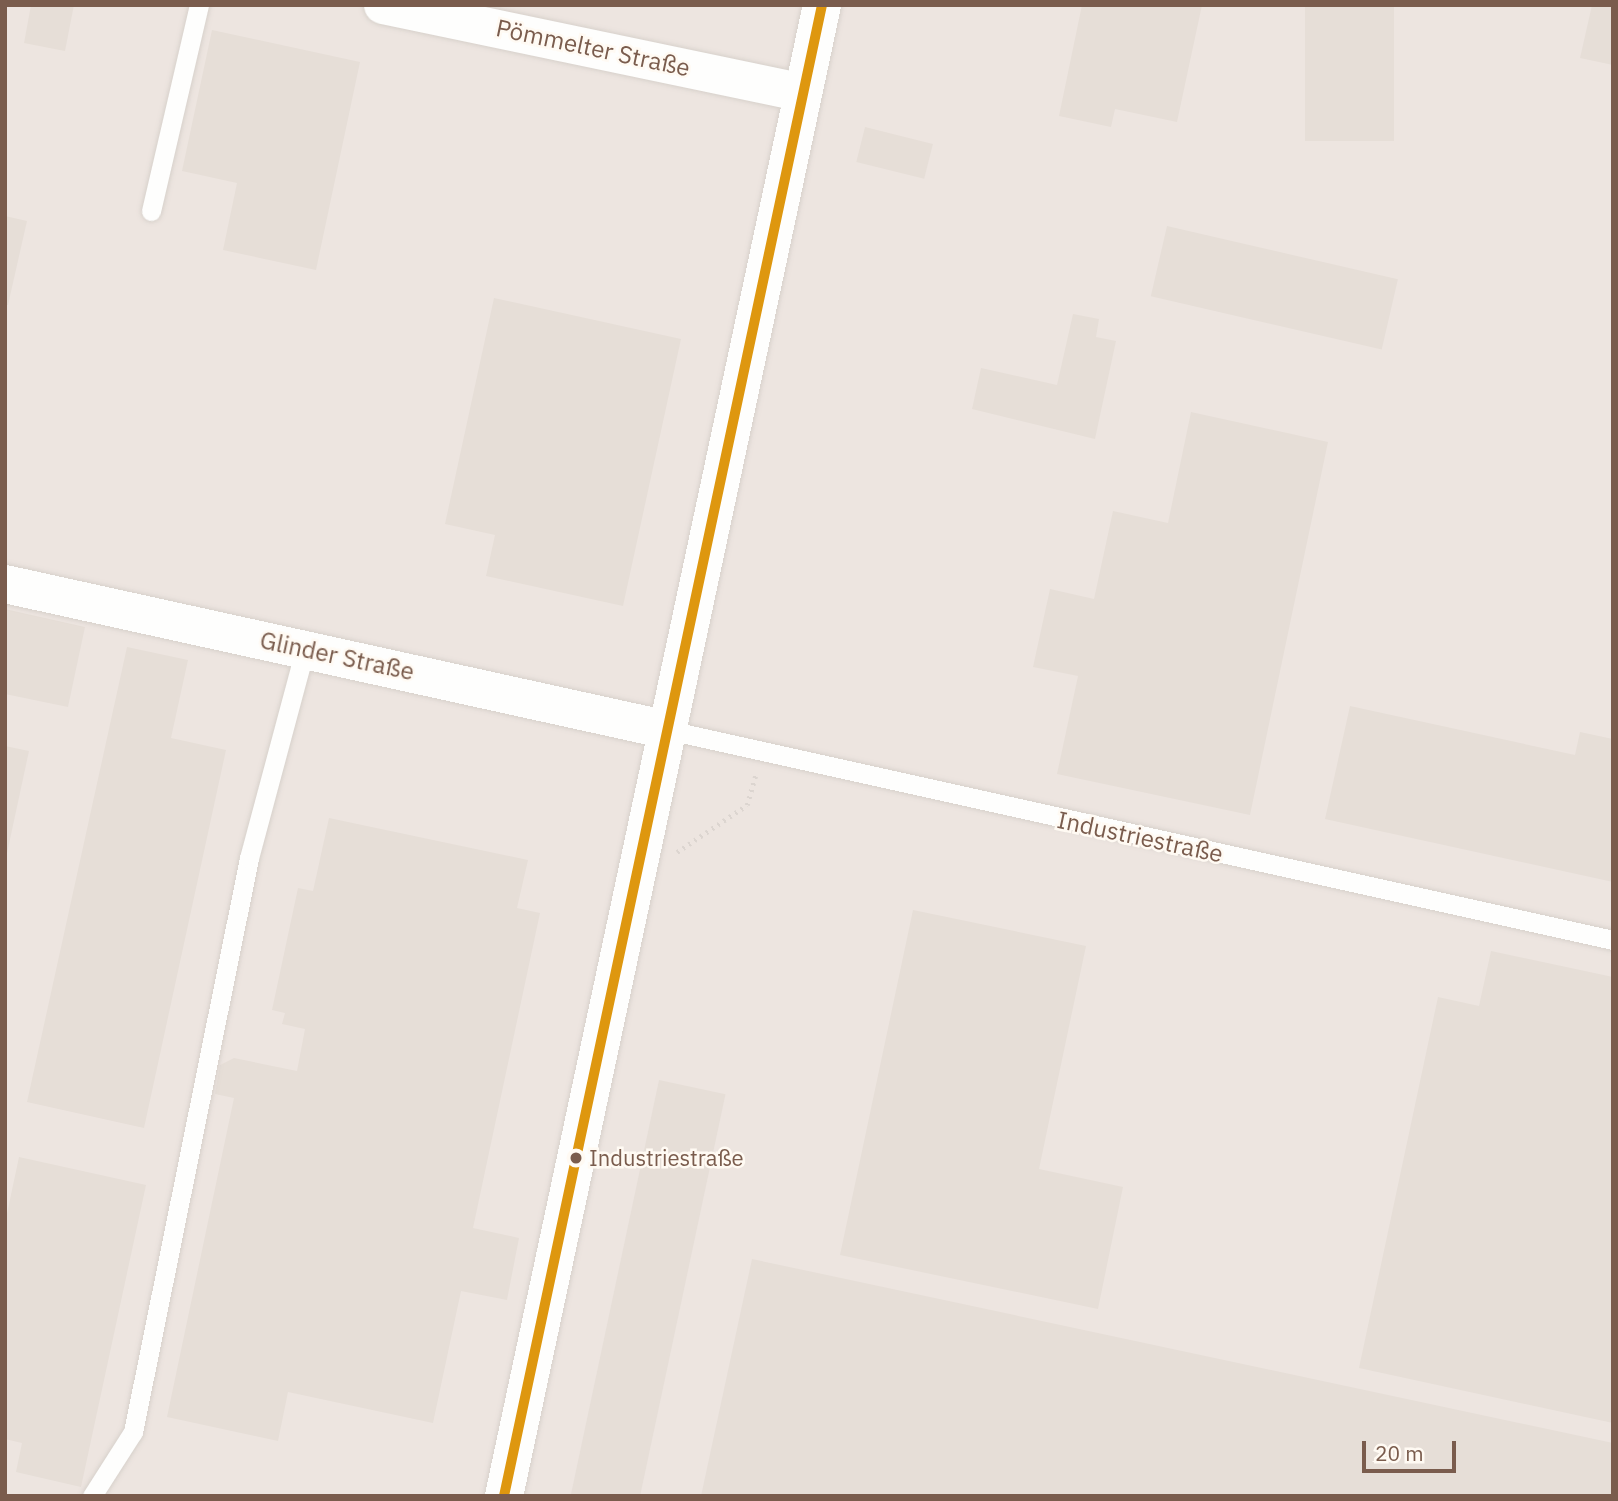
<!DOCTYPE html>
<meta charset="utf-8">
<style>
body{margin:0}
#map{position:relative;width:1618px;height:1501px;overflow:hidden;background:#f9f5f0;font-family:"IBM Plex Sans",sans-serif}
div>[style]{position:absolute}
.industrial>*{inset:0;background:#ede5e0;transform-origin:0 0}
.building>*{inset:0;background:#e6ded7;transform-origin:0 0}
.path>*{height:4.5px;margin-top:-2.25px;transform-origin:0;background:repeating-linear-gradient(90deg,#dcd5d0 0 2px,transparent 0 7px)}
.roads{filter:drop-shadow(0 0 2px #d7d1cb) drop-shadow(0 0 2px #d7d1cb)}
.service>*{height:19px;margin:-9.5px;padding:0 9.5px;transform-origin:9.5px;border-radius:9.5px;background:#fefefd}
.minor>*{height:38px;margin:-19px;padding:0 19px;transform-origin:19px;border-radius:19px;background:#fefefd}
.bus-1>*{height:10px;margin:-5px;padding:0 5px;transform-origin:5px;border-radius:5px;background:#de970f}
.dots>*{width:19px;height:19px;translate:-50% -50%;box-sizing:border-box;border:4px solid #fffaf3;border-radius:50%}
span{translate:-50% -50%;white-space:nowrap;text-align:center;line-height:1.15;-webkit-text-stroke:5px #fffaf3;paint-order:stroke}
.bus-label{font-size:22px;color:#7a5c4d}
.left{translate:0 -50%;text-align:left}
.street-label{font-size:24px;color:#7a5c4d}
.frame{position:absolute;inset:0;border:7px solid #7a5c4d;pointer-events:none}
.scale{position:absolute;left:1362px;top:1441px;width:94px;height:32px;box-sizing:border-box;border:4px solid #7a5c4d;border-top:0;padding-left:9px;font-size:21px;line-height:24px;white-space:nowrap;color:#7a5c4d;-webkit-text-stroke:5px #fffaf3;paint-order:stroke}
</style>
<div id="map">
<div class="industrial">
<i style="left:5px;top:5px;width:1608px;height:1491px"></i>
</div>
<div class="building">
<i style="clip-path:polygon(31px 5px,74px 5px,65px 51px,24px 43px)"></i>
<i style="clip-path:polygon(1082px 5px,1202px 5px,1177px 122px,1115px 109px,1111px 127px,1059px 116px)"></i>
<i style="left:1305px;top:5px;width:89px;height:136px"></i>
<i style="clip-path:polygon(1592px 5px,1613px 5px,1613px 65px,1580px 58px)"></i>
<i style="clip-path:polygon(212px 30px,360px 62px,316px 270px,223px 250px,237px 183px,182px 171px)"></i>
<i style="left:865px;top:127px;width:70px;height:36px;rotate:14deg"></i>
<i style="clip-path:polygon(5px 216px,27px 221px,8px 305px,5px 305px)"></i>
<i style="left:1167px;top:226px;width:237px;height:72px;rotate:13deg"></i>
<i style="clip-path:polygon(494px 298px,681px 339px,623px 606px,486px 576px,495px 535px,445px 524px)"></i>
<i style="clip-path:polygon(1073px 314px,1099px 319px,1096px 337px,1116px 341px,1095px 439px,972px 409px,981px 368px,1057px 385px)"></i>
<i style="clip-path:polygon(1191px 412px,1328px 442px,1250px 815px,1057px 774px,1078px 676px,1033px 667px,1050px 589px,1094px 599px,1113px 511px,1168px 523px)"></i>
<i style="clip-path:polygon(5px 609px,85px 627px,68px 707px,5px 694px)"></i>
<i style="clip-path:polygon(127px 647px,188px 660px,171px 738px,226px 750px,144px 1128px,27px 1102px)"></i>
<i style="clip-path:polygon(1350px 706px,1575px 755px,1580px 732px,1613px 739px,1613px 882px,1325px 819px)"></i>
<i style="clip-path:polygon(5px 746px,29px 751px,6px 858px,5px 858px)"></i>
<i style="clip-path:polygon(329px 818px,528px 860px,517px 908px,540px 913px,473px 1228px,519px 1238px,507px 1300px,461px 1291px,433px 1423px,288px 1392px,278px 1441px,167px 1417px,234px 1098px,215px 1094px,220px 1065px,234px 1058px,297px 1071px,305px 1029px,282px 1024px,285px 1013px,272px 1010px,298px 888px,313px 891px)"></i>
<i style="clip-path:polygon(913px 910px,1086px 946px,1039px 1169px,1123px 1187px,1098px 1309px,840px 1255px)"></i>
<i style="clip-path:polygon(1491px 951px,1613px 977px,1613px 1423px,1359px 1368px,1438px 997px,1479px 1006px)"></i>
<i style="left:659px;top:1080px;width:68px;height:426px;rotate:12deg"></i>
<i style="clip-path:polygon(19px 1157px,146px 1185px,81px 1487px,16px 1472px,22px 1443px,5px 1439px,5px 1223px)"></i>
<i style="clip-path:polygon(752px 1259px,1613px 1443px,1613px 1496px,701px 1496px)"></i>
</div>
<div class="path">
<i style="left:677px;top:852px;width:84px;rotate:-33.9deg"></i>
<i style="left:747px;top:805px;width:33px;rotate:-74deg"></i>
</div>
<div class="roads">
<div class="service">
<i style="left:151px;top:211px;width:212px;rotate:-76.9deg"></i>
<i style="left:668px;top:730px;width:968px;rotate:12.53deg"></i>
<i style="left:92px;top:1496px;width:76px;rotate:-57.4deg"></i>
<i style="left:133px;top:1432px;width:586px;rotate:-78.57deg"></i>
<i style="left:249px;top:858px;width:216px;rotate:-75deg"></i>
</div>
<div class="minor">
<i style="left:383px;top:5px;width:429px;rotate:11.8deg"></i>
<i style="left:5px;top:584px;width:679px;rotate:12.42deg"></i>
<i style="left:504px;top:1496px;width:1525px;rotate:-77.96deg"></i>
</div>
</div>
<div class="bus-1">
<i style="left:504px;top:1496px;width:1525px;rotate:-77.96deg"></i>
</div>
<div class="dots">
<i style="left:576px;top:1158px;background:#7a5c4d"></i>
</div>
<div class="bus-label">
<span class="left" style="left:589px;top:1158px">Industriestraße</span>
</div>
<div class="street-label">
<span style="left:593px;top:48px;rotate:12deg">Pömmelter Straße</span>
<span style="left:337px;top:656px;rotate:12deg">Glinder Straße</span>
<span style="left:1140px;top:837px;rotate:12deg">Industriestraße</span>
</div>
<div class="frame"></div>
<div class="scale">20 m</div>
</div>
